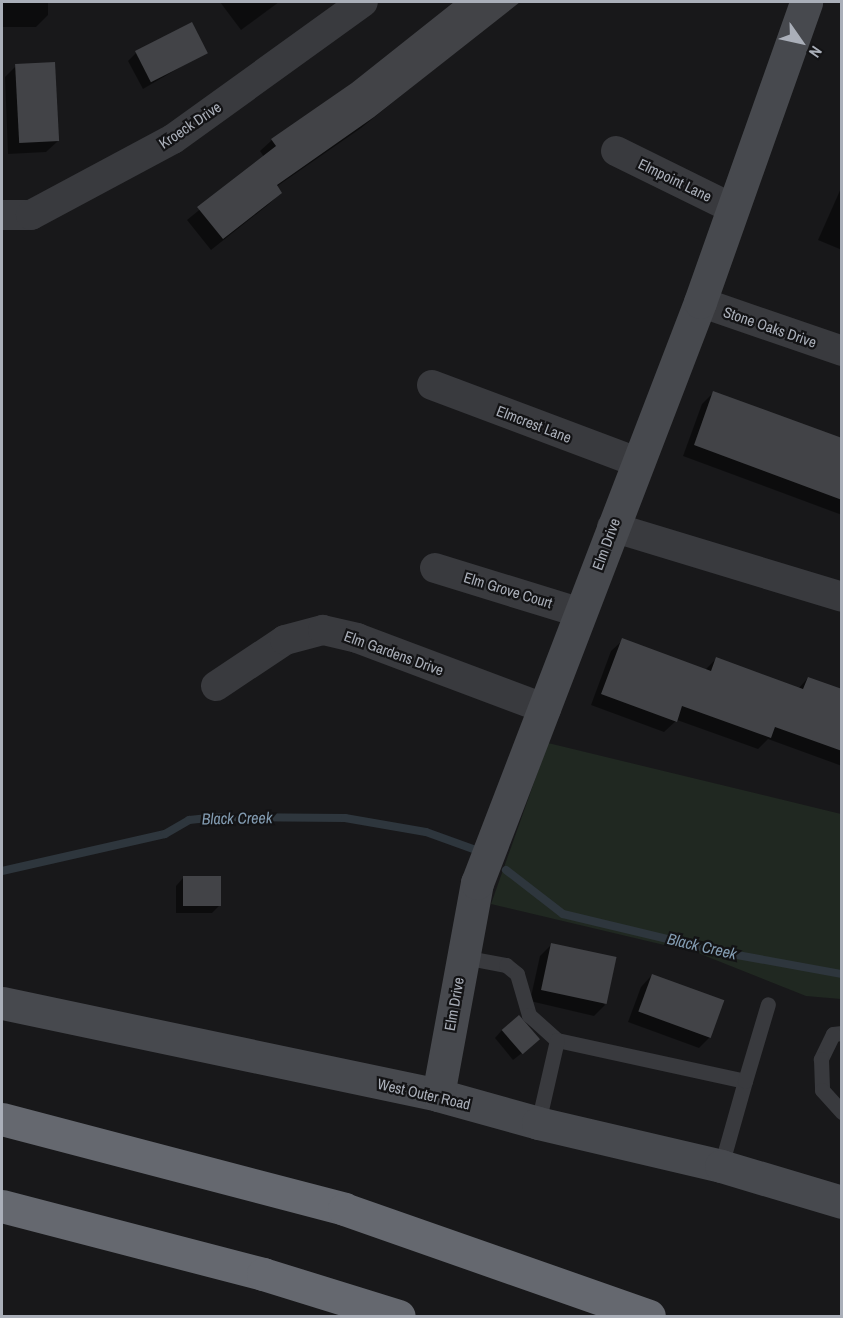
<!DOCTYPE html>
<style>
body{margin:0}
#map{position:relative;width:843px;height:1318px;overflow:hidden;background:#18181a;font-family:"Archivo Narrow",sans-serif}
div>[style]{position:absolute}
.green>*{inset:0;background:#202821}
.shadow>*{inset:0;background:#0007}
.stream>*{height:8px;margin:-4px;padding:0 4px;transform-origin:4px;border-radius:4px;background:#2e363d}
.building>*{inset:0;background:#424347;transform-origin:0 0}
.lane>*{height:15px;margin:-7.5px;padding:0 7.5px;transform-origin:7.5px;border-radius:7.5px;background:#393a3e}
.street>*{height:30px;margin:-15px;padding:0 15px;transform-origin:15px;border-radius:15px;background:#393a3e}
.secondary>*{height:33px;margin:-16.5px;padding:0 16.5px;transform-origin:16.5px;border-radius:16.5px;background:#47494e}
.highway>*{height:33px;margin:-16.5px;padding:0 16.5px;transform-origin:16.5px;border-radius:16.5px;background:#65686f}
span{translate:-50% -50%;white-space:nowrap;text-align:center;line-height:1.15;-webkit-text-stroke:4.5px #131315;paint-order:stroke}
.street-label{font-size:15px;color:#aaafb9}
.water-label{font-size:16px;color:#839cb2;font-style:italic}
.frame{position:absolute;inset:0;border:3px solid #aaafb9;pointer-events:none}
.north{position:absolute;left:771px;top:12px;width:60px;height:60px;-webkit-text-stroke:4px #131315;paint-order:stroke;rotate:124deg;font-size:16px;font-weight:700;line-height:24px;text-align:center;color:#aaafb9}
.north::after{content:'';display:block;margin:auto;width:21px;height:27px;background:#aaafb9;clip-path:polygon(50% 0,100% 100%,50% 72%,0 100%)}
</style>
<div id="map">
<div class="green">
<i style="clip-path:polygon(548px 743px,841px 814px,841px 999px,806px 996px,698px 953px,491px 904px)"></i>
</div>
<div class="shadow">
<i style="clip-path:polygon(2px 2px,48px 2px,48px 15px,36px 27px,2px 27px)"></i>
<i style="clip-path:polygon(220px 2px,279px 2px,241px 30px)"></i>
<i style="clip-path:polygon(457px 2px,516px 3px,361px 128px,276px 187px,280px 193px,269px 204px,211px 250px,187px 220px,264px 157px,260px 151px,272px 140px,353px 84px)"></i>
<i style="clip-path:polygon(206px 52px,143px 89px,128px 61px,136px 53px)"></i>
<i style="clip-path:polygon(16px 66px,58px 141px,46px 152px,8px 154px,5px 77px)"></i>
<i style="clip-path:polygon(842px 186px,842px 250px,818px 240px)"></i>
<i style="clip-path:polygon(713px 393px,842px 440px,842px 515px,683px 456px,702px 404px)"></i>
<i style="clip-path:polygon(623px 640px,704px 671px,716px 659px,798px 689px,808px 678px,842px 691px,842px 766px,768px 739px,758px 749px,677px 720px,664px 732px,591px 705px,611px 651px)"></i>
<i style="clip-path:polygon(183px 878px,220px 905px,212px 913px,176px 913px,176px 886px)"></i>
<i style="clip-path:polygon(552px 944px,605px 1005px,594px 1016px,530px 1001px,540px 956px)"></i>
<i style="clip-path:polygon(652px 975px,723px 1001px,710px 1037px,699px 1048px,628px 1022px,641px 987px)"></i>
<i style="clip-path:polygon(502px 1030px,531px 1046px,513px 1060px,495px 1038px)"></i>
</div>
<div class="stream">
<i style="left:506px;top:870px;width:72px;rotate:37.7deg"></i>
<i style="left:563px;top:914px;width:168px;rotate:13.5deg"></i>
<i style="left:726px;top:953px;width:118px;rotate:10.3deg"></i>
<i style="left:2px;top:871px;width:167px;rotate:-12.8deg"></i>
<i style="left:165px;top:834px;width:28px;rotate:-30deg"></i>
<i style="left:189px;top:820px;width:27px;rotate:-6deg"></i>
<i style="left:216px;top:817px;width:129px;rotate:0.4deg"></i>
<i style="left:345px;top:818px;width:82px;rotate:9.8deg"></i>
<i style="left:426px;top:832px;width:53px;rotate:19.8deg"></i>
</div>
<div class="building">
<i style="clip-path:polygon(454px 2px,520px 2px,374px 117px,277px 185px,282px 193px,223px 239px,197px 207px,276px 146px,271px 139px,352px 83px)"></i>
<i style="left:192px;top:22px;width:35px;height:64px;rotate:63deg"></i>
<i style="left:55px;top:62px;width:79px;height:40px;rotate:87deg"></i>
<i style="clip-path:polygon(713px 391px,842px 438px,842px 500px,694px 445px)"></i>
<i style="clip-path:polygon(622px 638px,711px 671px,716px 657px,803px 689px,808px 677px,842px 689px,842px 751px,775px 727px,771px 738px,682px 706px,677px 722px,601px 694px)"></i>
<i style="left:221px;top:876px;width:30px;height:38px;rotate:90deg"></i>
<i style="left:551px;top:943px;width:67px;height:48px;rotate:12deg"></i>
<i style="left:652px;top:974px;width:77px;height:40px;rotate:20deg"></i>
<i style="left:519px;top:1015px;width:32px;height:23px;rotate:49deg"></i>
</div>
<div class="lane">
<i style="left:463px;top:957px;width:44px;rotate:10.5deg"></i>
<i style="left:506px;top:965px;width:14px;rotate:39deg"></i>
<i style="left:517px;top:974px;width:43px;rotate:73.7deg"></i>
<i style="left:529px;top:1015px;width:38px;rotate:42deg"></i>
<i style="left:557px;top:1040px;width:192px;rotate:12.3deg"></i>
<i style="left:745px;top:1081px;width:88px;rotate:105.8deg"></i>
<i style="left:842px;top:1033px;width:9px;rotate:174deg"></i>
<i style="left:833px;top:1034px;width:28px;rotate:116deg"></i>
<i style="left:821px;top:1059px;width:31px;rotate:88deg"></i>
<i style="left:822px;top:1090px;width:30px;rotate:48deg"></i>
<i style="left:745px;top:1081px;width:80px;rotate:-73.4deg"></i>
<i style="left:538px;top:1123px;width:85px;rotate:-77.1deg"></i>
</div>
<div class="street">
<i style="left:616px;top:151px;width:131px;rotate:26.2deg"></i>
<i style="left:2px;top:215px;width:29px"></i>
<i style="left:31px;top:215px;width:161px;rotate:-28.2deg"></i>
<i style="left:173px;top:139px;width:234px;rotate:-35.8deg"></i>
<i style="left:700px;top:302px;width:150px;rotate:19deg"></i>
<i style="left:432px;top:385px;width:219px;rotate:20.6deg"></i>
<i style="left:612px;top:527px;width:240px;rotate:16.9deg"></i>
<i style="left:435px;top:568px;width:153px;rotate:17.1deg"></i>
<i style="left:216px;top:686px;width:83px;rotate:-33.7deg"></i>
<i style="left:285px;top:640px;width:39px;rotate:-15deg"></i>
<i style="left:323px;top:630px;width:35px;rotate:13deg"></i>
<i style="left:357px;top:638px;width:202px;rotate:20.6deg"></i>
</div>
<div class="secondary">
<i style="left:2px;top:1003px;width:446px;rotate:11.9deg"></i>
<i style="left:438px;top:1095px;width:104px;rotate:15.6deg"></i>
<i style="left:538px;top:1123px;width:188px;rotate:13.2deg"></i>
<i style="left:721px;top:1166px;width:126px;rotate:16.6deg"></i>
<i style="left:438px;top:1095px;width:216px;rotate:-79.6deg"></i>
<i style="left:477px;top:883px;width:622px;rotate:-69deg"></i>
<i style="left:700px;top:302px;width:318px;rotate:-70.5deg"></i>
</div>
<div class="highway">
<i style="left:2px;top:1119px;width:354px;rotate:14.7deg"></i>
<i style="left:344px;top:1209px;width:323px;rotate:19.3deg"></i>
<i style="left:2px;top:1206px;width:270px;rotate:14.6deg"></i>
<i style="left:263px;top:1274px;width:142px;rotate:17.2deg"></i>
</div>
<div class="street-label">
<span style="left:190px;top:125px;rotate:-34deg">Kroeck Drive</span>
<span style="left:675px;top:180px;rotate:26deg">Elmpoint Lane</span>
<span style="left:770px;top:327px;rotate:19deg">Stone Oaks Drive</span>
<span style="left:534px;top:424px;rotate:21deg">Elmcrest Lane</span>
<span style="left:606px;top:544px;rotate:-70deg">Elm Drive</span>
<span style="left:508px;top:590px;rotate:17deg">Elm Grove Court</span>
<span style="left:394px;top:653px;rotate:20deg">Elm Gardens Drive</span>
<span style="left:454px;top:1004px;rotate:-80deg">Elm Drive</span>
<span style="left:424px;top:1094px;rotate:13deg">West Outer Road</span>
</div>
<div class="water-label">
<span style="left:237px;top:818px;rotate:-1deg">Black Creek</span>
<span style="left:702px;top:946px;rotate:13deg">Black Creek</span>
</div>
<div class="frame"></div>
<div class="north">N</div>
</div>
